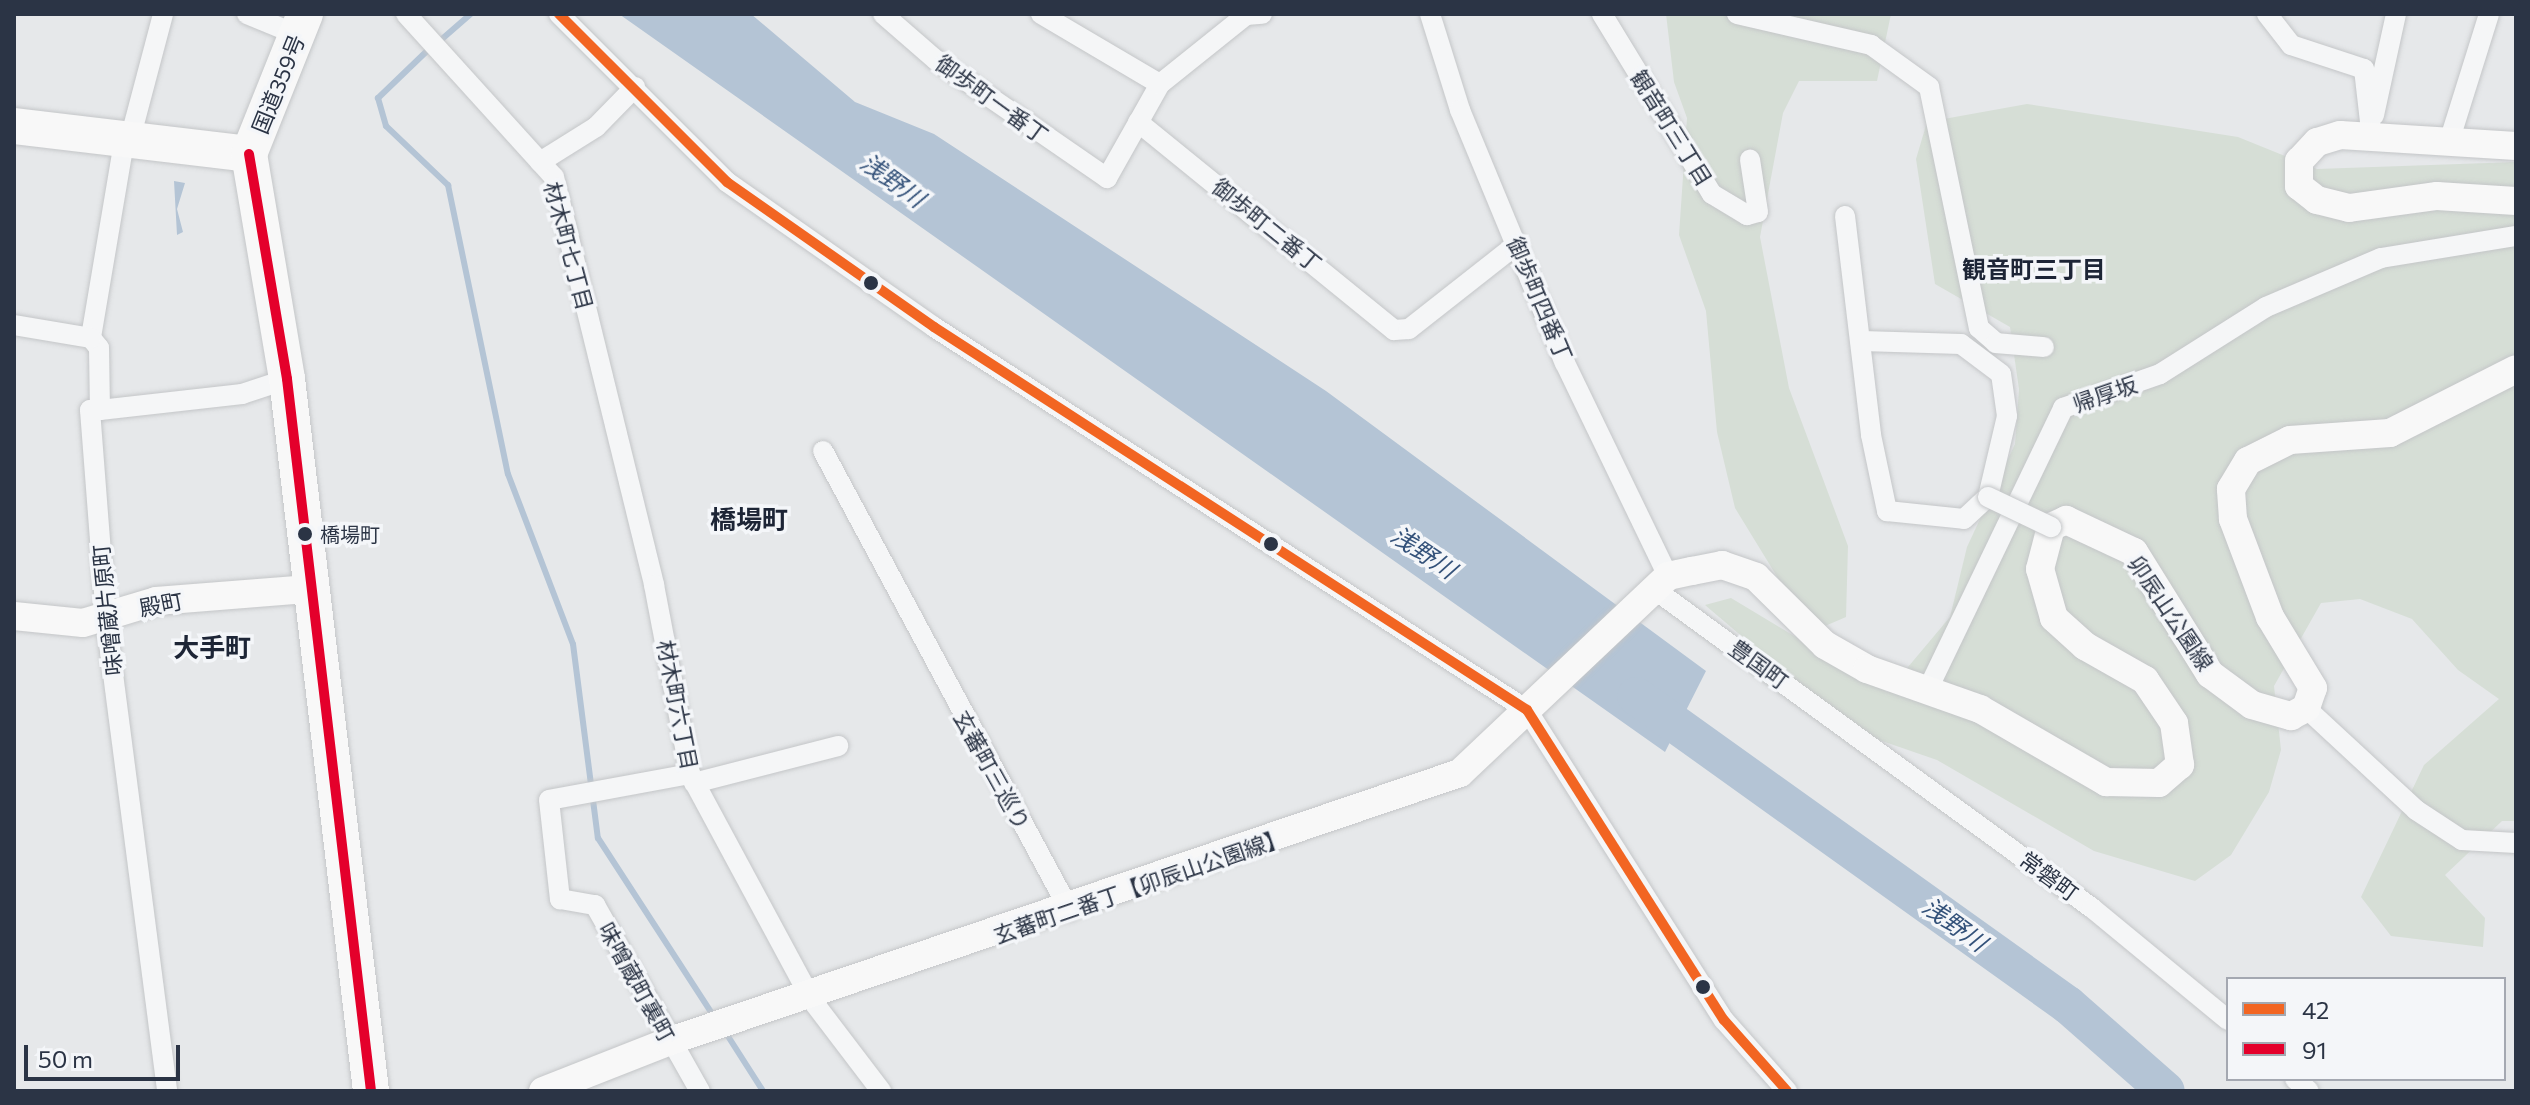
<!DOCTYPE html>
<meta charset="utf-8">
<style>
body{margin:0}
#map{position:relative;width:2530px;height:1105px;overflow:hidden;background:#e6e8ea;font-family:Commissioner,"Noto Sans JP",sans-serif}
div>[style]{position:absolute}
.green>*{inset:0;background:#d6ded6}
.water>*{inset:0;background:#b4c4d5}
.stream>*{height:6px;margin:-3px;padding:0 3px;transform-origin:3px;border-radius:3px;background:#b4c4d5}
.river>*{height:38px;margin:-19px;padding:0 19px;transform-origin:19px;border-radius:19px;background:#b4c4d5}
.roads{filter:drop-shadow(0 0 2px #c4c6c8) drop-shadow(0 0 2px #c4c6c8)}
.street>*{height:20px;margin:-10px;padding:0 10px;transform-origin:10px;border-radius:10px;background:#f5f6f7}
.secondary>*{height:28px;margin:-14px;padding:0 14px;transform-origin:14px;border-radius:14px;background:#f8f8f8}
.highway>*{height:36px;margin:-18px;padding:0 18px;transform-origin:18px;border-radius:18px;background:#f8f8f8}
.bridges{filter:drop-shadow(0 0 2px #c4c6c8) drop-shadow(0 0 2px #c4c6c8)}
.street-bridge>*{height:20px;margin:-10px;padding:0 10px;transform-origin:10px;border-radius:10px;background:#f5f6f7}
.bus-1>*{height:10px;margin:-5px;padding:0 5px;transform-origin:5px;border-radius:5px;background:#f26522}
.bus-2>*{height:10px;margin:-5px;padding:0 5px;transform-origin:5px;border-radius:5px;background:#e4002b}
.dots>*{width:22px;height:22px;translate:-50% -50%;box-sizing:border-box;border:4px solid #f4f6f9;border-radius:50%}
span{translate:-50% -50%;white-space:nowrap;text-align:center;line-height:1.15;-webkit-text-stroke:7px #f4f6f9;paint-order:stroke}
.bus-label{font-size:20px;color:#2b3445}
.left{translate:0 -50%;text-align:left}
.street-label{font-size:22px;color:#2b3445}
.water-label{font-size:24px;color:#34527a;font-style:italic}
.neighbourhood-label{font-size:24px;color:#1d2536;font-weight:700}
.quarter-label{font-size:26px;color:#1d2536;font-weight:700}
.frame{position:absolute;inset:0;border:16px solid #2b3445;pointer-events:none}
.legend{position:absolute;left:2226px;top:977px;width:280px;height:104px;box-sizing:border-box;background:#f4f6f9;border:2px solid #a4a8b1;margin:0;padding:10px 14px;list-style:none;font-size:24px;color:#2b3445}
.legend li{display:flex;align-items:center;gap:16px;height:40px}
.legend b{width:40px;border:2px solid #a4a8b1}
.scale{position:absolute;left:24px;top:1045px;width:156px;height:36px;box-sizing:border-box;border:4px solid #2b3445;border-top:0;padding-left:10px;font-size:24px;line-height:28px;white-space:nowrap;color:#2b3445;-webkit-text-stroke:6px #f4f6f9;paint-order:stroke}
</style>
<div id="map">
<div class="green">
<i style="clip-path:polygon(1666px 14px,1891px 14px,1877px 81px,1799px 81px,1783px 113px,1760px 237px,1789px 388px,1848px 546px,1846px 617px,1811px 632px,1735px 508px,1717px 432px,1706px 311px,1679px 235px,1687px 118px,1674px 82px)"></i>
<i style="clip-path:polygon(2027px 104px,2238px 137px,2317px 169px,2516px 162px,2516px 821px,2502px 821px,2445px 875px,2485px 918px,2483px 947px,2391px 936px,2361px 897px,2424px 765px,2499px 699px,2458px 670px,2412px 619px,2360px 599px,2321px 603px,2274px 686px,2281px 750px,2269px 792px,2231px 855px,2195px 881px,2094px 851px,1937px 760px,1853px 731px,1705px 605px,1731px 598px,1887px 692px,1950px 617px,1967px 547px,2015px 444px,2019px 389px,2010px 327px,1935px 284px,1916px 159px,1927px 122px)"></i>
</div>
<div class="water">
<i style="clip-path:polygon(619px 14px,751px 14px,855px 102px,934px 134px,1326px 391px,1706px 671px,1665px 752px)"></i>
<i style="clip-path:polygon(174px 181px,185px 183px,177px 209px,183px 232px,177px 235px)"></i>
</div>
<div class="stream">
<i style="left:442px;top:39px;width:38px;rotate:-41deg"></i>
<i style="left:429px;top:49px;width:71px;rotate:136.1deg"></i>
<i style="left:378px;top:98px;width:29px;rotate:74deg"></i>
<i style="left:386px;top:126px;width:86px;rotate:43.6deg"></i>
<i style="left:448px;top:185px;width:295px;rotate:78.3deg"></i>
<i style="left:508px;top:474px;width:182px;rotate:69.1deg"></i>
<i style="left:573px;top:644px;width:196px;rotate:82.7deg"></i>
<i style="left:598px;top:838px;width:215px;rotate:57deg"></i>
<i style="left:724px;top:1030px;width:72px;rotate:57.4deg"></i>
</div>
<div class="river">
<i style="left:1636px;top:696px;width:531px;rotate:35.58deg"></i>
<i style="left:2068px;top:1005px;width:130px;rotate:41.3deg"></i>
</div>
<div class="roads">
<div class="street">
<i style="left:247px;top:14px;width:55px;rotate:22.4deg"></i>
<i style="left:406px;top:14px;width:220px;rotate:47.8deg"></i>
<i style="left:554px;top:177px;width:420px;rotate:76.2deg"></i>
<i style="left:654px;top:585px;width:192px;rotate:79.2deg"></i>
<i style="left:690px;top:774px;width:255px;rotate:61.7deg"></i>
<i style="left:811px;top:999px;width:116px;rotate:52.7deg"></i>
<i style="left:559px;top:14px;width:238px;rotate:45deg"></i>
<i style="left:727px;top:182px;width:253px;rotate:35deg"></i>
<i style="left:934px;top:327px;width:706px;rotate:32.86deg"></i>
<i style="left:1527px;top:710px;width:367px;rotate:57.6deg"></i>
<i style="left:1724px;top:1020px;width:95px;rotate:48.4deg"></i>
<i style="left:883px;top:14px;width:70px;rotate:41deg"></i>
<i style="left:936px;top:60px;width:208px;rotate:34.6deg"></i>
<i style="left:1107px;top:178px;width:108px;rotate:-60.6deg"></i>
<i style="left:1160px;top:84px;width:110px;rotate:-38.7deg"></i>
<i style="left:1246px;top:15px;width:16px;rotate:-4deg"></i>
<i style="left:1041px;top:14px;width:138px;rotate:30.5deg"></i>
<i style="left:1430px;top:14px;width:101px;rotate:72.6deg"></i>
<i style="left:1460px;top:110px;width:274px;rotate:67.5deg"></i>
<i style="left:1565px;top:363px;width:237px;rotate:64.2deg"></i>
<i style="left:1602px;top:14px;width:211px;rotate:58.6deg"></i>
<i style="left:1712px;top:194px;width:41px;rotate:31deg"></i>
<i style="left:1747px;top:215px;width:11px;rotate:-15deg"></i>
<i style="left:1758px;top:212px;width:53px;rotate:-98.7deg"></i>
<i style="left:1737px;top:14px;width:138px;rotate:13deg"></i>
<i style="left:1871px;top:45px;width:72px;rotate:35.9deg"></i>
<i style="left:1929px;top:87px;width:246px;rotate:78.3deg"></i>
<i style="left:1979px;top:328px;width:23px;rotate:41deg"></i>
<i style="left:1996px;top:343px;width:48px;rotate:4.8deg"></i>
<i style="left:2267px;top:14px;width:39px;rotate:52deg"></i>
<i style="left:2291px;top:45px;width:77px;rotate:18.2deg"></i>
<i style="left:2364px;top:69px;width:61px;rotate:83.5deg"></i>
<i style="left:2374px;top:115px;width:103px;rotate:-77.7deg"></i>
<i style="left:1138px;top:122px;width:330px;rotate:39.1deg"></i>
<i style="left:1394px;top:330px;width:15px;rotate:-4deg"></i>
<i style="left:1409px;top:329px;width:137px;rotate:-38.2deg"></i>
<i style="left:124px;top:142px;width:199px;rotate:99.6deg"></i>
<i style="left:91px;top:338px;width:13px;rotate:51deg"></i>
<i style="left:99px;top:348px;width:62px;rotate:89.1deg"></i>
<i style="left:100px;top:410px;width:10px;rotate:180deg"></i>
<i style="left:90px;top:410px;width:211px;rotate:85.6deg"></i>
<i style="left:106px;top:620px;width:475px;rotate:82.6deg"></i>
<i style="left:129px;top:143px;width:133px;rotate:-75.2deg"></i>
<i style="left:2448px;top:145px;width:137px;rotate:-72.6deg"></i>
<i style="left:540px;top:162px;width:66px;rotate:-32deg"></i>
<i style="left:596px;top:127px;width:56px;rotate:-45.7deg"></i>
<i style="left:1845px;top:216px;width:221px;rotate:83.2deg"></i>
<i style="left:1871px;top:435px;width:78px;rotate:78.1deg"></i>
<i style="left:1887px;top:511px;width:77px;rotate:5.9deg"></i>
<i style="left:1964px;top:519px;width:33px;rotate:-43deg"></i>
<i style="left:1988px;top:497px;width:83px;rotate:-76.8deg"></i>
<i style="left:2007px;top:416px;width:42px;rotate:-98.1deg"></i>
<i style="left:2001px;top:374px;width:50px;rotate:-143.1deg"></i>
<i style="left:1961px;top:344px;width:99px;rotate:-178.3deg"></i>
<i style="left:14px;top:325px;width:78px;rotate:9.6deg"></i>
<i style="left:100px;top:410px;width:143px;rotate:-6.4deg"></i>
<i style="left:242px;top:394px;width:47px;rotate:-18.4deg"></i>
<i style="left:823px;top:451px;width:522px;rotate:61.77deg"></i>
<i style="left:1654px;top:589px;width:542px;rotate:36.07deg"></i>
<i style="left:2092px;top:908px;width:176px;rotate:39.5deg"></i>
<i style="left:1928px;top:689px;width:312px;rotate:-64.3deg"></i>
<i style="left:2063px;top:408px;width:103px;rotate:-19.3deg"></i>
<i style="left:2160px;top:374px;width:125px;rotate:-32.3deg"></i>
<i style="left:2266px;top:307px;width:125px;rotate:-23.1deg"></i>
<i style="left:2381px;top:258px;width:137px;rotate:-9.3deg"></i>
<i style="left:2306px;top:708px;width:150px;rotate:42.8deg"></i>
<i style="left:2416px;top:810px;width:55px;rotate:33.1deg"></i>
<i style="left:2462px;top:840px;width:54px;rotate:3.2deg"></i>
<i style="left:690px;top:774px;width:143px;rotate:169.6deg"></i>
<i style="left:549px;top:800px;width:100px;rotate:83.7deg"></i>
<i style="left:560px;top:899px;width:36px;rotate:10deg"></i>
<i style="left:595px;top:905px;width:214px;rotate:60.6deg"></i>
<i style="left:694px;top:783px;width:149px;rotate:-14.4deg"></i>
<i style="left:2295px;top:1079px;width:18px;rotate:41deg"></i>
</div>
<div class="secondary">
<i style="left:2516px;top:146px;width:176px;rotate:-176.4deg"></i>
<i style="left:2340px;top:135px;width:24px;rotate:163deg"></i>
<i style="left:2317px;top:142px;width:26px;rotate:133deg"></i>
<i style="left:2299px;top:161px;width:25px;rotate:90deg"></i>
<i style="left:2299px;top:186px;width:23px;rotate:38deg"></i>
<i style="left:2317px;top:200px;width:33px;rotate:14deg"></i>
<i style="left:2349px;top:208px;width:89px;rotate:-7.8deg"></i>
<i style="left:2437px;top:196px;width:79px;rotate:3.6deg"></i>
<i style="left:14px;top:616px;width:69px;rotate:5.8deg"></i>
<i style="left:83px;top:623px;width:76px;rotate:-16.8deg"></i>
<i style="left:156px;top:601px;width:154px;rotate:-4.5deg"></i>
<i style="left:543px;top:1091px;width:136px;rotate:-21.5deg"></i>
<i style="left:670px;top:1041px;width:834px;rotate:-18.74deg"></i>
<i style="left:1460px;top:773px;width:286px;rotate:-43.4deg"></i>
<i style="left:1668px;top:576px;width:25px;rotate:-12deg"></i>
<i style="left:1692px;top:571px;width:31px;rotate:-11deg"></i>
<i style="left:1722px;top:565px;width:36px;rotate:19deg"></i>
<i style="left:1756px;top:577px;width:97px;rotate:44.6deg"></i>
<i style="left:1825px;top:645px;width:48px;rotate:29.7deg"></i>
<i style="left:1867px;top:669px;width:120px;rotate:19.5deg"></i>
<i style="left:1980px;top:709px;width:146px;rotate:30.1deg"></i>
<i style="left:2106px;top:782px;width:53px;rotate:1.1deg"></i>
<i style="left:2159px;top:783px;width:28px;rotate:-41deg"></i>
<i style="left:2180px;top:765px;width:42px;rotate:-98.1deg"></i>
<i style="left:2174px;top:723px;width:52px;rotate:-124deg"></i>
<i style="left:2145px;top:680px;width:69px;rotate:-150.5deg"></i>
<i style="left:2085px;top:646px;width:42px;rotate:-137.9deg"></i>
<i style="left:2054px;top:618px;width:51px;rotate:-105.9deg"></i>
<i style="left:2040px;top:569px;width:43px;rotate:-75.3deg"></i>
<i style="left:2051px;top:527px;width:17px;rotate:-25deg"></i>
<i style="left:2066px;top:520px;width:75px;rotate:25.2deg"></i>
<i style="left:2134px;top:552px;width:144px;rotate:58.1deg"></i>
<i style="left:2210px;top:674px;width:52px;rotate:36.4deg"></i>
<i style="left:2252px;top:705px;width:41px;rotate:15.8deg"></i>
<i style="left:2291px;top:716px;width:17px;rotate:-28deg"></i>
<i style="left:2306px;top:708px;width:21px;rotate:-71deg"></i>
<i style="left:2313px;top:688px;width:83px;rotate:-121.2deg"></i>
<i style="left:2270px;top:617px;width:105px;rotate:-110.7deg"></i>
<i style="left:2233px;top:519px;width:30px;rotate:-94deg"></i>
<i style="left:2231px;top:489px;width:33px;rotate:-59deg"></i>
<i style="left:2248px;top:461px;width:47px;rotate:-26.6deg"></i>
<i style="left:2290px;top:440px;width:100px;rotate:-4deg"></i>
<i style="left:2390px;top:433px;width:141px;rotate:-26.9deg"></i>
</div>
<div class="highway">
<i style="left:14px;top:126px;width:237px;rotate:6.8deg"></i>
<i style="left:249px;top:154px;width:228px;rotate:80.4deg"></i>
<i style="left:287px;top:379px;width:717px;rotate:83.27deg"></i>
<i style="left:249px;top:154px;width:151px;rotate:-68.2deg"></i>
</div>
</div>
<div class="bridges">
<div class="street-bridge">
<i style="left:1988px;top:497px;width:70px;rotate:25.5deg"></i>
</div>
</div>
<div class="bus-1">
<i style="left:559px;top:14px;width:238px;rotate:45deg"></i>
<i style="left:727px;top:182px;width:253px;rotate:35deg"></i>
<i style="left:934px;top:327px;width:706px;rotate:32.86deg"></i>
<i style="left:1527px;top:710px;width:367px;rotate:57.6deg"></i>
<i style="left:1724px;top:1020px;width:95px;rotate:48.4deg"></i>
</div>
<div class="bus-2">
<i style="left:249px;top:154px;width:228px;rotate:80.4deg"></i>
<i style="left:287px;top:379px;width:717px;rotate:83.27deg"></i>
</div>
<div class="dots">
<i style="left:871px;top:283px;background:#2b3445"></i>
<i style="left:305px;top:534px;background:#2b3445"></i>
<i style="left:1271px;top:544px;background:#2b3445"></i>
<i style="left:1703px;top:987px;background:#2b3445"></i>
</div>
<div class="bus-label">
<span class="left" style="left:320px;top:534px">橋場町</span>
</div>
<div class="street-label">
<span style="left:278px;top:84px;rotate:-68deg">国道359号</span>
<span style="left:992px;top:99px;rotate:36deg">御歩町一番丁</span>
<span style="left:1672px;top:128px;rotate:58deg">観音町三丁目</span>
<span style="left:1267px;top:225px;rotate:39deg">御歩町二番丁</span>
<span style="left:569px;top:246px;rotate:75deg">材木町七丁目</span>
<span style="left:1540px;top:299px;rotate:67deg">御歩町四番丁</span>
<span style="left:2105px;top:394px;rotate:-19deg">帰厚坂</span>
<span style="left:161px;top:604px;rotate:-11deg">殿町</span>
<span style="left:107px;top:610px;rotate:-96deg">味噌蔵片原町</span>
<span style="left:2171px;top:613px;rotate:56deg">卯辰山公園線</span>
<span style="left:1759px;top:664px;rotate:36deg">豊国町</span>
<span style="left:678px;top:705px;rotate:79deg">材木町六丁目</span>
<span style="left:992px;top:770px;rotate:61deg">玄蕃町三巡り</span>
<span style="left:2049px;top:876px;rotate:36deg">常磐町</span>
<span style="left:1140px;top:886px;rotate:-19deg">玄蕃町二番丁【卯辰山公園線】</span>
<span style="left:637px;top:982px;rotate:61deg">味噌蔵町裏町</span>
</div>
<div class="water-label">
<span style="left:893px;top:180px;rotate:36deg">浅野川</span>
<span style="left:1424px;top:552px;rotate:34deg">浅野川</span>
<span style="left:1955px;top:924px;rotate:36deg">浅野川</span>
</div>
<div class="neighbourhood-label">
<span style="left:2034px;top:269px">観音町三丁目</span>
</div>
<div class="quarter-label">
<span style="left:749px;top:519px">橋場町</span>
<span style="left:212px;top:647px">大手町</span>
</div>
<div class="frame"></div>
<ul class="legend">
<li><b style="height:10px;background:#f26522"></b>42</li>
<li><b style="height:10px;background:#e4002b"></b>91</li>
</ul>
<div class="scale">50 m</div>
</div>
